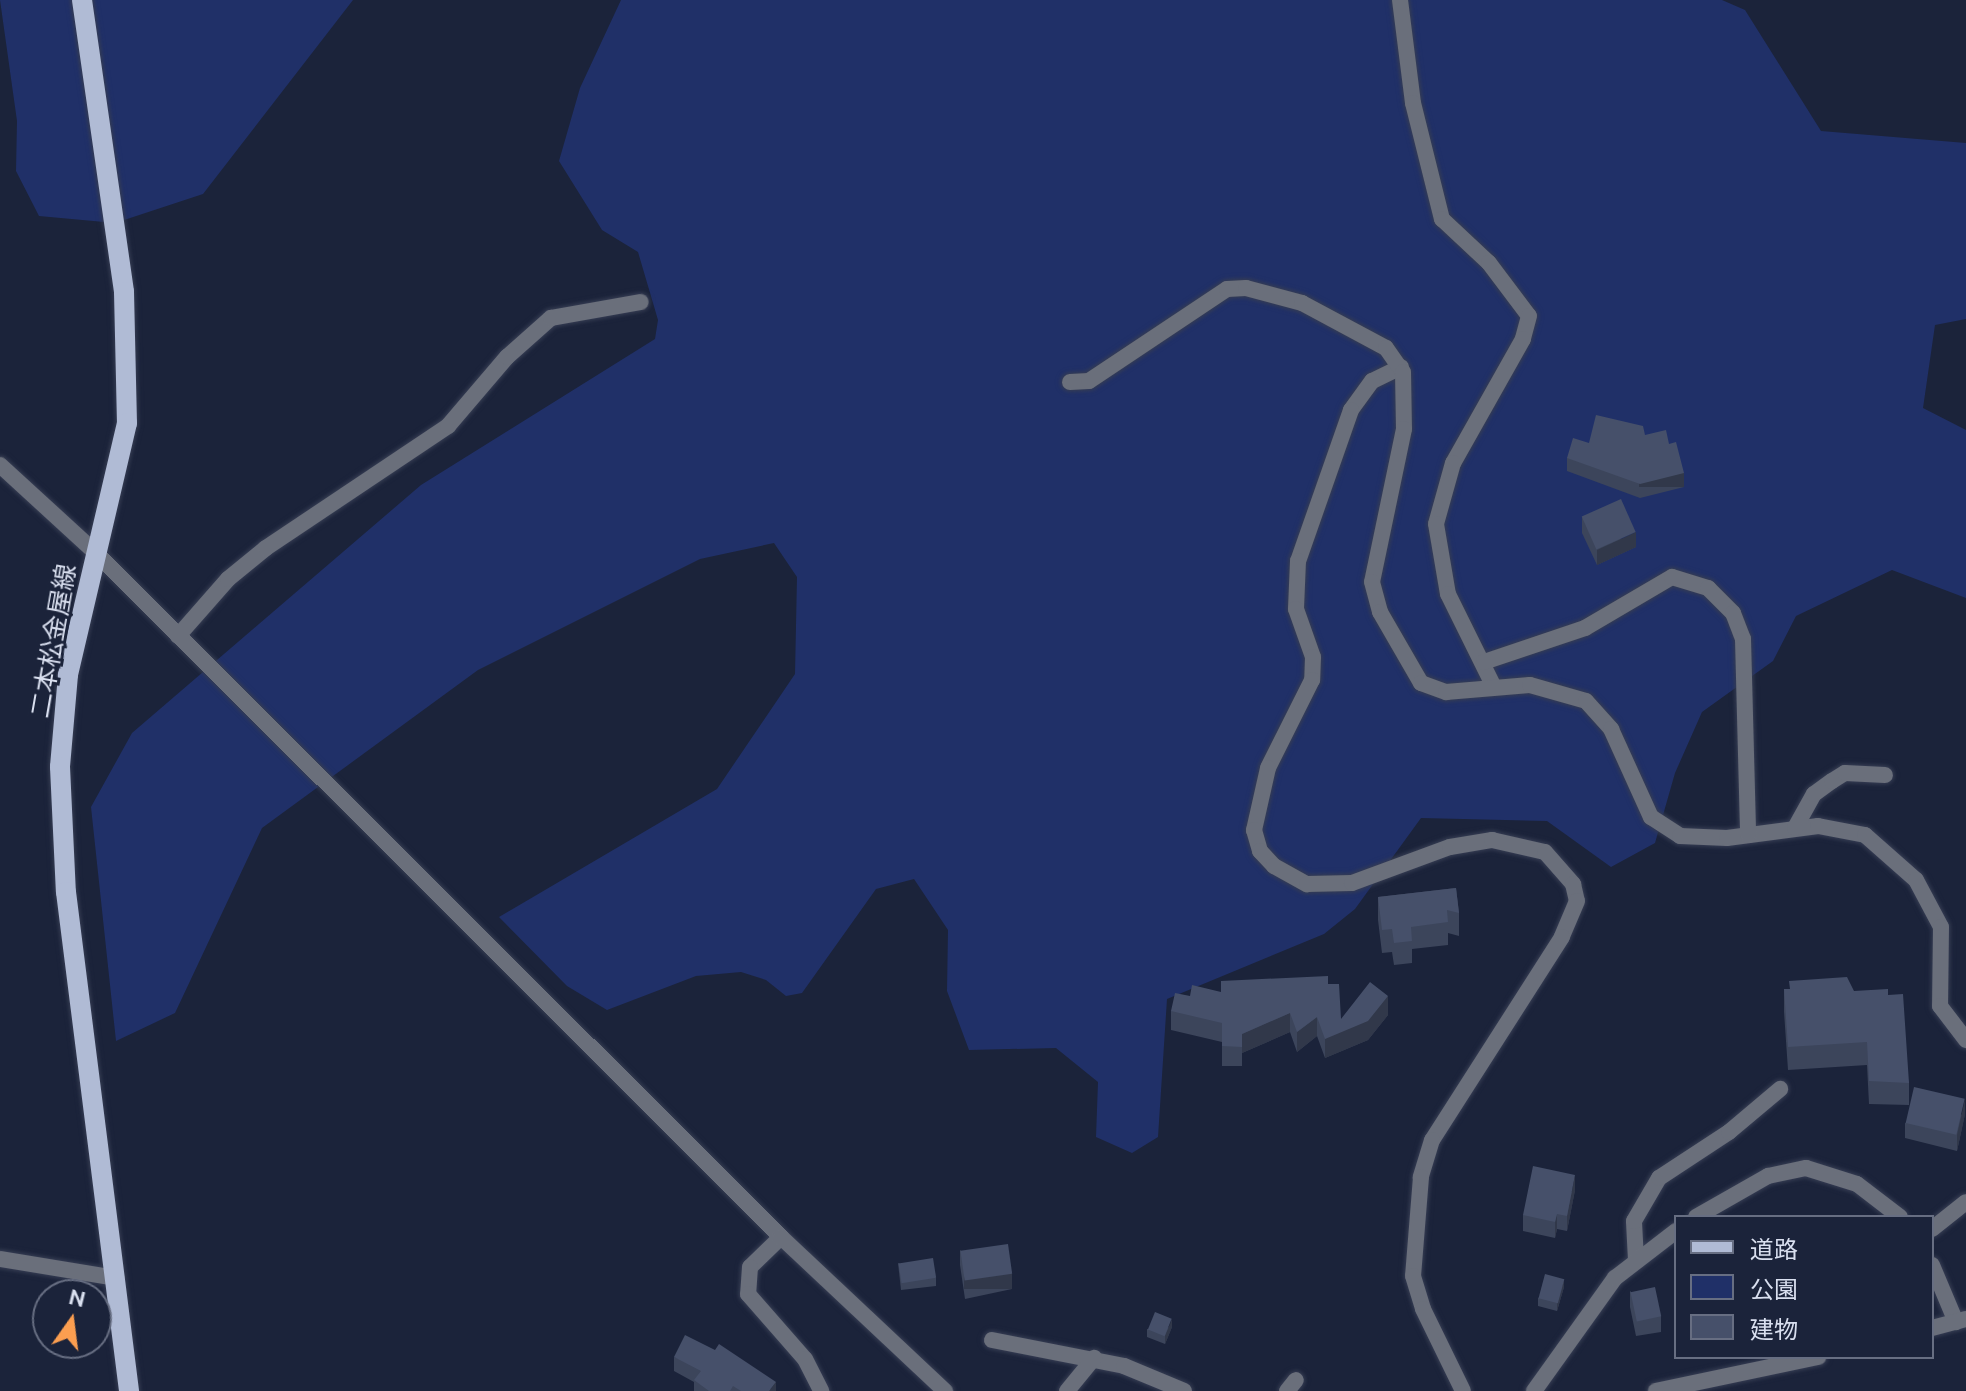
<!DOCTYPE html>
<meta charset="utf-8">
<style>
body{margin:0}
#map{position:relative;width:1966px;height:1391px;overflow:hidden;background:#1b233a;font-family:Ubuntu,"Noto Sans JP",sans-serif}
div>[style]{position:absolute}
.green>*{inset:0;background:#203068}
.roads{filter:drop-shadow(0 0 2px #363d53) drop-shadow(0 0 2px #363d53)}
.minor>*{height:16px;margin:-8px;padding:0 8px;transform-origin:8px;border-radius:8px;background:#6a6f7b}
.tertiary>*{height:16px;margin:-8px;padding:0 8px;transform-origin:8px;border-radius:8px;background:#6a6f7b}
.primary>*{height:20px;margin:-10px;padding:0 10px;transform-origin:10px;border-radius:10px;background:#b0bbd5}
.wall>*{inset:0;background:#3c455b}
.shaded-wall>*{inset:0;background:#31384a;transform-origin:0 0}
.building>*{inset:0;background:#46506a;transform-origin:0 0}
span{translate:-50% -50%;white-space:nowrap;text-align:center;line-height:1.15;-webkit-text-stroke:6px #1b233a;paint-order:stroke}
.street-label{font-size:26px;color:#d9dfef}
.legend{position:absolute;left:1674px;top:1215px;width:260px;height:144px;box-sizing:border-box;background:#1b233a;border:2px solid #676e82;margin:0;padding:10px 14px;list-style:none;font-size:24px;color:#d9dfef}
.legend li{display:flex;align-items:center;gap:16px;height:40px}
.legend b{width:40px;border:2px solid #676e82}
.north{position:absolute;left:32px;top:1279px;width:80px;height:80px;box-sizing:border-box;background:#1b233a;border:2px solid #676e82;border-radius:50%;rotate:14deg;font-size:22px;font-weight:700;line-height:32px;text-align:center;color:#d9dfef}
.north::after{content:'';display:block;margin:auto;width:28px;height:36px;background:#fb9e50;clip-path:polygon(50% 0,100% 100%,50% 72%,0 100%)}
</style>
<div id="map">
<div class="green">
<i style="clip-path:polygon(0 0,353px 0,203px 194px,115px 223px,39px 216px,16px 171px,17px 121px)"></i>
<i style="clip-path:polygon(621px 0,1722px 0,1745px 10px,1821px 131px,1966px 143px,1966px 319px,1935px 325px,1923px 408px,1966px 430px,1966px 598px,1892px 570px,1796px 616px,1773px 661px,1702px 712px,1675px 773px,1655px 843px,1611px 867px,1547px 821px,1421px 818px,1355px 909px,1324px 934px,1167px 999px,1158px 1137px,1132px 1153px,1096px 1137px,1098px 1082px,1056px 1048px,969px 1050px,947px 991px,948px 930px,914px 879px,876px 889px,802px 993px,786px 996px,766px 980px,741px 972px,696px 976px,607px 1010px,567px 986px,499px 917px,717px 789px,795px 674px,797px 577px,774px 543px,700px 559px,478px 670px,262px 828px,175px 1013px,116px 1041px,91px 807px,132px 733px,421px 485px,655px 339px,658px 320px,638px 252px,602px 230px,559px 161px,580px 88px)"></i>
</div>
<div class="roads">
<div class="minor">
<i style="left:1400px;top:0;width:104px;rotate:82.8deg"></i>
<i style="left:1413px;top:103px;width:120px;rotate:76deg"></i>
<i style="left:1442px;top:219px;width:64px;rotate:43.1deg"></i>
<i style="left:1489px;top:263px;width:66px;rotate:53deg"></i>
<i style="left:1529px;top:316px;width:24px;rotate:105deg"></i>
<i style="left:1523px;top:339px;width:142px;rotate:119.4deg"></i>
<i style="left:1453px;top:463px;width:63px;rotate:105.6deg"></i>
<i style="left:1436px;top:524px;width:71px;rotate:80.3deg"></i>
<i style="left:1448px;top:594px;width:104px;rotate:63.7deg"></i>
<i style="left:1401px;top:367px;width:32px;rotate:154deg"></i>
<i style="left:1372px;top:381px;width:36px;rotate:126deg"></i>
<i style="left:1351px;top:410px;width:160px;rotate:109.3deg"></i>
<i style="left:1298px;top:561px;width:48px;rotate:92.4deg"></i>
<i style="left:1296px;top:609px;width:51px;rotate:70.5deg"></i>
<i style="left:1313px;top:657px;width:23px;rotate:92deg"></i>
<i style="left:1312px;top:680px;width:98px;rotate:116.6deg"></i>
<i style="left:1268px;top:768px;width:64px;rotate:102.7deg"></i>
<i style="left:1254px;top:830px;width:22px;rotate:74deg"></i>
<i style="left:1260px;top:851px;width:21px;rotate:47deg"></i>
<i style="left:1274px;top:866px;width:38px;rotate:29deg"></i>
<i style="left:1307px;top:884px;width:45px;rotate:-1.3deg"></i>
<i style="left:1352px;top:883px;width:104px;rotate:-20.2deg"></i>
<i style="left:1450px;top:847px;width:43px;rotate:-9.5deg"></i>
<i style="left:1492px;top:840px;width:54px;rotate:12.8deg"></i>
<i style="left:1545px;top:852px;width:43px;rotate:48.8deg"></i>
<i style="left:1573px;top:884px;width:17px;rotate:77deg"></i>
<i style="left:1577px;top:901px;width:39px;rotate:113deg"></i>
<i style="left:1562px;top:937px;width:241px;rotate:122.6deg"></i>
<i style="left:1432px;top:1140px;width:39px;rotate:107deg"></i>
<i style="left:1421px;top:1177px;width:99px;rotate:94.6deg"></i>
<i style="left:1413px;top:1276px;width:34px;rotate:73deg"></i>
<i style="left:1423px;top:1309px;width:91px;rotate:64deg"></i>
<i style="left:1070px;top:382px;width:19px;rotate:-3deg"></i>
<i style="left:1089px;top:381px;width:166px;rotate:-33.7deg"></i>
<i style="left:1227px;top:289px;width:19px;rotate:-3deg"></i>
<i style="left:1246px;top:288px;width:58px;rotate:15deg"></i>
<i style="left:1302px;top:303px;width:95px;rotate:28.2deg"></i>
<i style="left:1386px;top:348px;width:29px;rotate:55deg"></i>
<i style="left:1403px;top:372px;width:57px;rotate:89deg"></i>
<i style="left:1404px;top:429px;width:156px;rotate:101.8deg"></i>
<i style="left:1372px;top:582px;width:31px;rotate:75deg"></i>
<i style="left:1380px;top:612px;width:82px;rotate:60deg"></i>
<i style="left:1421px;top:683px;width:27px;rotate:20deg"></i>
<i style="left:1446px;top:692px;width:84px;rotate:-4.8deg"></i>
<i style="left:1530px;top:685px;width:58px;rotate:15.9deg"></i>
<i style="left:1586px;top:701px;width:38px;rotate:48deg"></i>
<i style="left:1611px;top:729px;width:97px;rotate:65.6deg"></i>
<i style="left:1651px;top:817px;width:35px;rotate:33deg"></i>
<i style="left:1680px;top:836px;width:47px;rotate:2.4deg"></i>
<i style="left:1727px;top:838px;width:92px;rotate:-7.5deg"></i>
<i style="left:1818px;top:826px;width:48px;rotate:10.8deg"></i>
<i style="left:1865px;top:835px;width:68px;rotate:41.4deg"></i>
<i style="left:1916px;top:880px;width:53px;rotate:62deg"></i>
<i style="left:1941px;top:927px;width:79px;rotate:90.7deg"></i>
<i style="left:1940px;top:1006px;width:43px;rotate:52.6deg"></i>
<i style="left:178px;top:636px;width:76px;rotate:-48.7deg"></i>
<i style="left:228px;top:579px;width:49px;rotate:-39.2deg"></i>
<i style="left:266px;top:548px;width:219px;rotate:-33.8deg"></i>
<i style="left:448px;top:426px;width:91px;rotate:-49.5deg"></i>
<i style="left:507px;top:357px;width:59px;rotate:-41.6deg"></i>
<i style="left:551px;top:318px;width:91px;rotate:-10.1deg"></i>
<i style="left:1484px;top:662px;width:107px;rotate:-18.6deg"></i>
<i style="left:1585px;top:628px;width:101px;rotate:-30.4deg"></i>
<i style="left:1672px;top:577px;width:38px;rotate:17deg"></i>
<i style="left:1708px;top:588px;width:35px;rotate:45deg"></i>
<i style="left:1733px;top:613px;width:28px;rotate:69deg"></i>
<i style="left:1743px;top:639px;width:196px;rotate:88.5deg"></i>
<i style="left:1795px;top:828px;width:39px;rotate:-61deg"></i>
<i style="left:1814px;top:794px;width:22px;rotate:-36deg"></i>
<i style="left:1832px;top:781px;width:15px;rotate:-32deg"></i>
<i style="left:1845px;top:773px;width:40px;rotate:2.9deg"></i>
<i style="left:1696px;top:1217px;width:83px;rotate:-29.7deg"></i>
<i style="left:1768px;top:1176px;width:39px;rotate:-12deg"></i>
<i style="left:1806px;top:1168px;width:53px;rotate:17.4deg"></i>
<i style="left:1857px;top:1184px;width:54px;rotate:37.5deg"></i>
<i style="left:1932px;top:1229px;width:43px;rotate:-38.5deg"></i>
<i style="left:781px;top:1237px;width:43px;rotate:135.9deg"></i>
<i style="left:750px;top:1267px;width:27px;rotate:94deg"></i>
<i style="left:748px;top:1294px;width:86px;rotate:48.8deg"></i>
<i style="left:805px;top:1359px;width:36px;rotate:63deg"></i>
<i style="left:0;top:1259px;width:118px;rotate:9.3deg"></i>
<i style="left:1636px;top:1260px;width:39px;rotate:-93deg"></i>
<i style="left:1634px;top:1221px;width:50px;rotate:-59.8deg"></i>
<i style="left:1659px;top:1178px;width:84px;rotate:-33.3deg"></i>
<i style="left:1729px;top:1132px;width:67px;rotate:-40.1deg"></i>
<i style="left:1932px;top:1265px;width:62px;rotate:67.2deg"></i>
<i style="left:992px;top:1340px;width:135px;rotate:11.1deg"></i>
<i style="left:1124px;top:1366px;width:65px;rotate:22.6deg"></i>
<i style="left:1067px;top:1391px;width:43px;rotate:-50.7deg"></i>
<i style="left:1287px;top:1391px;width:14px;rotate:-51deg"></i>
<i style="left:1534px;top:1391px;width:139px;rotate:-54.4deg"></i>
<i style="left:1615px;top:1278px;width:77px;rotate:-37.6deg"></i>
</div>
<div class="tertiary">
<i style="left:0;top:465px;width:130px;rotate:42.5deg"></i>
<i style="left:96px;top:553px;width:968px;rotate:44.96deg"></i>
<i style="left:781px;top:1237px;width:225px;rotate:43.2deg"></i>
<i style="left:1932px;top:1328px;width:35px;rotate:-15deg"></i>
<i style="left:1656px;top:1391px;width:166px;rotate:-11.9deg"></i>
</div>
<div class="primary">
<i style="left:82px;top:0;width:295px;rotate:81.8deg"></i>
<i style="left:124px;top:292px;width:131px;rotate:88.7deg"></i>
<i style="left:127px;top:423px;width:259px;rotate:103.2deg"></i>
<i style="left:68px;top:675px;width:92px;rotate:95deg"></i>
<i style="left:60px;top:767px;width:125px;rotate:87.3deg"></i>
<i style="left:66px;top:892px;width:503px;rotate:82.8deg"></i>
</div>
</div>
<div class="wall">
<i style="clip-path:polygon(1645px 435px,1669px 444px,1684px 487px,1640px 498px,1567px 471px,1567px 458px,1589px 443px)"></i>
<i style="clip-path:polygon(1582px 517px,1636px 547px,1597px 565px,1582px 533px)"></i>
<i style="clip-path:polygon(1456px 888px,1459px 913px,1459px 936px,1448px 933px,1448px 945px,1412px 949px,1412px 963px,1394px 965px,1392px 952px,1382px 953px,1378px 920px,1378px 897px)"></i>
<i style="clip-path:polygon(1328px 984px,1341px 1019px,1388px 1015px,1368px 1040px,1325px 1058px,1317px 1036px,1297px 1052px,1290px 1032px,1242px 1053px,1242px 1066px,1222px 1066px,1222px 1042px,1171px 1030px,1171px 1011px,1190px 996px,1221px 992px)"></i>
<i style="clip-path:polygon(1784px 989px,1854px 991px,1888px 995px,1909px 1083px,1909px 1105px,1869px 1104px,1867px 1065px,1788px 1070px,1784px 1012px)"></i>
<i style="clip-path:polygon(1965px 1114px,1957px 1151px,1905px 1138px,1905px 1123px)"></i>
<i style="clip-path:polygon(1575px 1190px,1567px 1231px,1557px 1229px,1555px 1238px,1523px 1231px,1523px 1215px)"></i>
<i style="clip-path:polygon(960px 1250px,1012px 1289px,965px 1299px,960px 1265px)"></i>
<i style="clip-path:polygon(898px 1263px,936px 1278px,936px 1286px,901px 1290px)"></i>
<i style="clip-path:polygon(1564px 1287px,1557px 1311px,1538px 1306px,1538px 1298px)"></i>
<i style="clip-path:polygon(1630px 1291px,1661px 1316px,1661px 1332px,1636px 1336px,1630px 1307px)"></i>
<i style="clip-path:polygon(1172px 1327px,1165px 1344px,1147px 1337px,1147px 1329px)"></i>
<i style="clip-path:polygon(674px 1357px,776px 1391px,694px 1391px,694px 1382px,674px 1371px)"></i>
</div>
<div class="shaded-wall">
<i style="left:1684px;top:473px;width:14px;height:45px;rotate:90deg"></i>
<i style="clip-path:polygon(1636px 532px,1636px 547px,1597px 565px,1597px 550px)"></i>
<i style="clip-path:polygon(1388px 996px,1388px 1015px,1368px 1040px,1325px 1058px,1325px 1039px)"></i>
<i style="clip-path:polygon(1290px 1013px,1290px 1032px,1242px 1053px,1242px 1066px,1242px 1034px)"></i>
<i style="clip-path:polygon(1317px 1017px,1317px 1036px,1297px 1052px,1297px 1032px)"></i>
<i style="clip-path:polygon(1965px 1099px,1965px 1114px,1957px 1151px,1957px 1135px)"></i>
<i style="clip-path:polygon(1575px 1175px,1575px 1190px,1567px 1231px,1567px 1216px)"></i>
<i style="clip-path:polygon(1557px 1214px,1557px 1229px,1555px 1238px,1555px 1222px)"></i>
<i style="left:1012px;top:1274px;width:15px;height:48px;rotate:90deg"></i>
<i style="clip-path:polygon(1564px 1279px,1564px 1287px,1557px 1311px,1557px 1304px)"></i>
<i style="clip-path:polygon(1172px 1319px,1172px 1327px,1165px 1344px,1165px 1336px)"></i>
<i style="clip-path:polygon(776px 1382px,776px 1391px,769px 1391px)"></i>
</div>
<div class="building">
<i style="clip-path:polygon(1596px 415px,1643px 426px,1645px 435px,1666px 430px,1669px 444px,1676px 442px,1684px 473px,1640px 484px,1567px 458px,1573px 438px,1589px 443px)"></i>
<i style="left:1621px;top:499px;width:36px;height:43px;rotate:66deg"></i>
<i style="clip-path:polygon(1456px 888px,1459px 913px,1447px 910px,1448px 922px,1411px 927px,1412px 941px,1394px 943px,1392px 929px,1382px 930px,1378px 897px)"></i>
<i style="clip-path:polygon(1328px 976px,1328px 984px,1339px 984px,1341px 1019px,1370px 982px,1388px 996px,1368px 1021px,1325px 1039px,1317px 1017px,1297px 1032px,1290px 1013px,1242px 1034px,1242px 1047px,1222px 1046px,1222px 1023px,1171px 1011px,1175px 993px,1190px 996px,1192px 985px,1221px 992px,1221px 981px)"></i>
<i style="clip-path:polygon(1847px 977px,1854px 991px,1888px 989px,1888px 995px,1903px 994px,1909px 1083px,1869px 1081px,1867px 1042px,1788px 1047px,1784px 989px,1790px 989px,1789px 981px)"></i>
<i style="left:1914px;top:1087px;width:52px;height:37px;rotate:13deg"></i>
<i style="clip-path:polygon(1533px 1166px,1575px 1175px,1567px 1216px,1557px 1214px,1555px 1222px,1523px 1215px)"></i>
<i style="left:1008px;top:1244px;width:30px;height:48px;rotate:82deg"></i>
<i style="left:933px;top:1258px;width:20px;height:35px;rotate:81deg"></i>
<i style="left:1545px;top:1274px;width:20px;height:25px;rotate:15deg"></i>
<i style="left:1655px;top:1287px;width:30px;height:25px;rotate:78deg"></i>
<i style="left:1155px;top:1312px;width:18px;height:19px;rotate:22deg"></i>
<i style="clip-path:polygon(685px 1335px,715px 1350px,719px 1344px,776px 1382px,769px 1391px,741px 1391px,733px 1386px,730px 1391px,709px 1391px,694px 1380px,701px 1371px,674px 1357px)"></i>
</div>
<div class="street-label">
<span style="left:53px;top:641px;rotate:-80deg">二本松金屋線</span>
</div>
<ul class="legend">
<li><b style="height:10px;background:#b0bbd5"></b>道路</li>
<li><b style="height:22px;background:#203068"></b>公園</li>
<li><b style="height:22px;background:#46506a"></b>建物</li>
</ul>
<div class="north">N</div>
</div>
